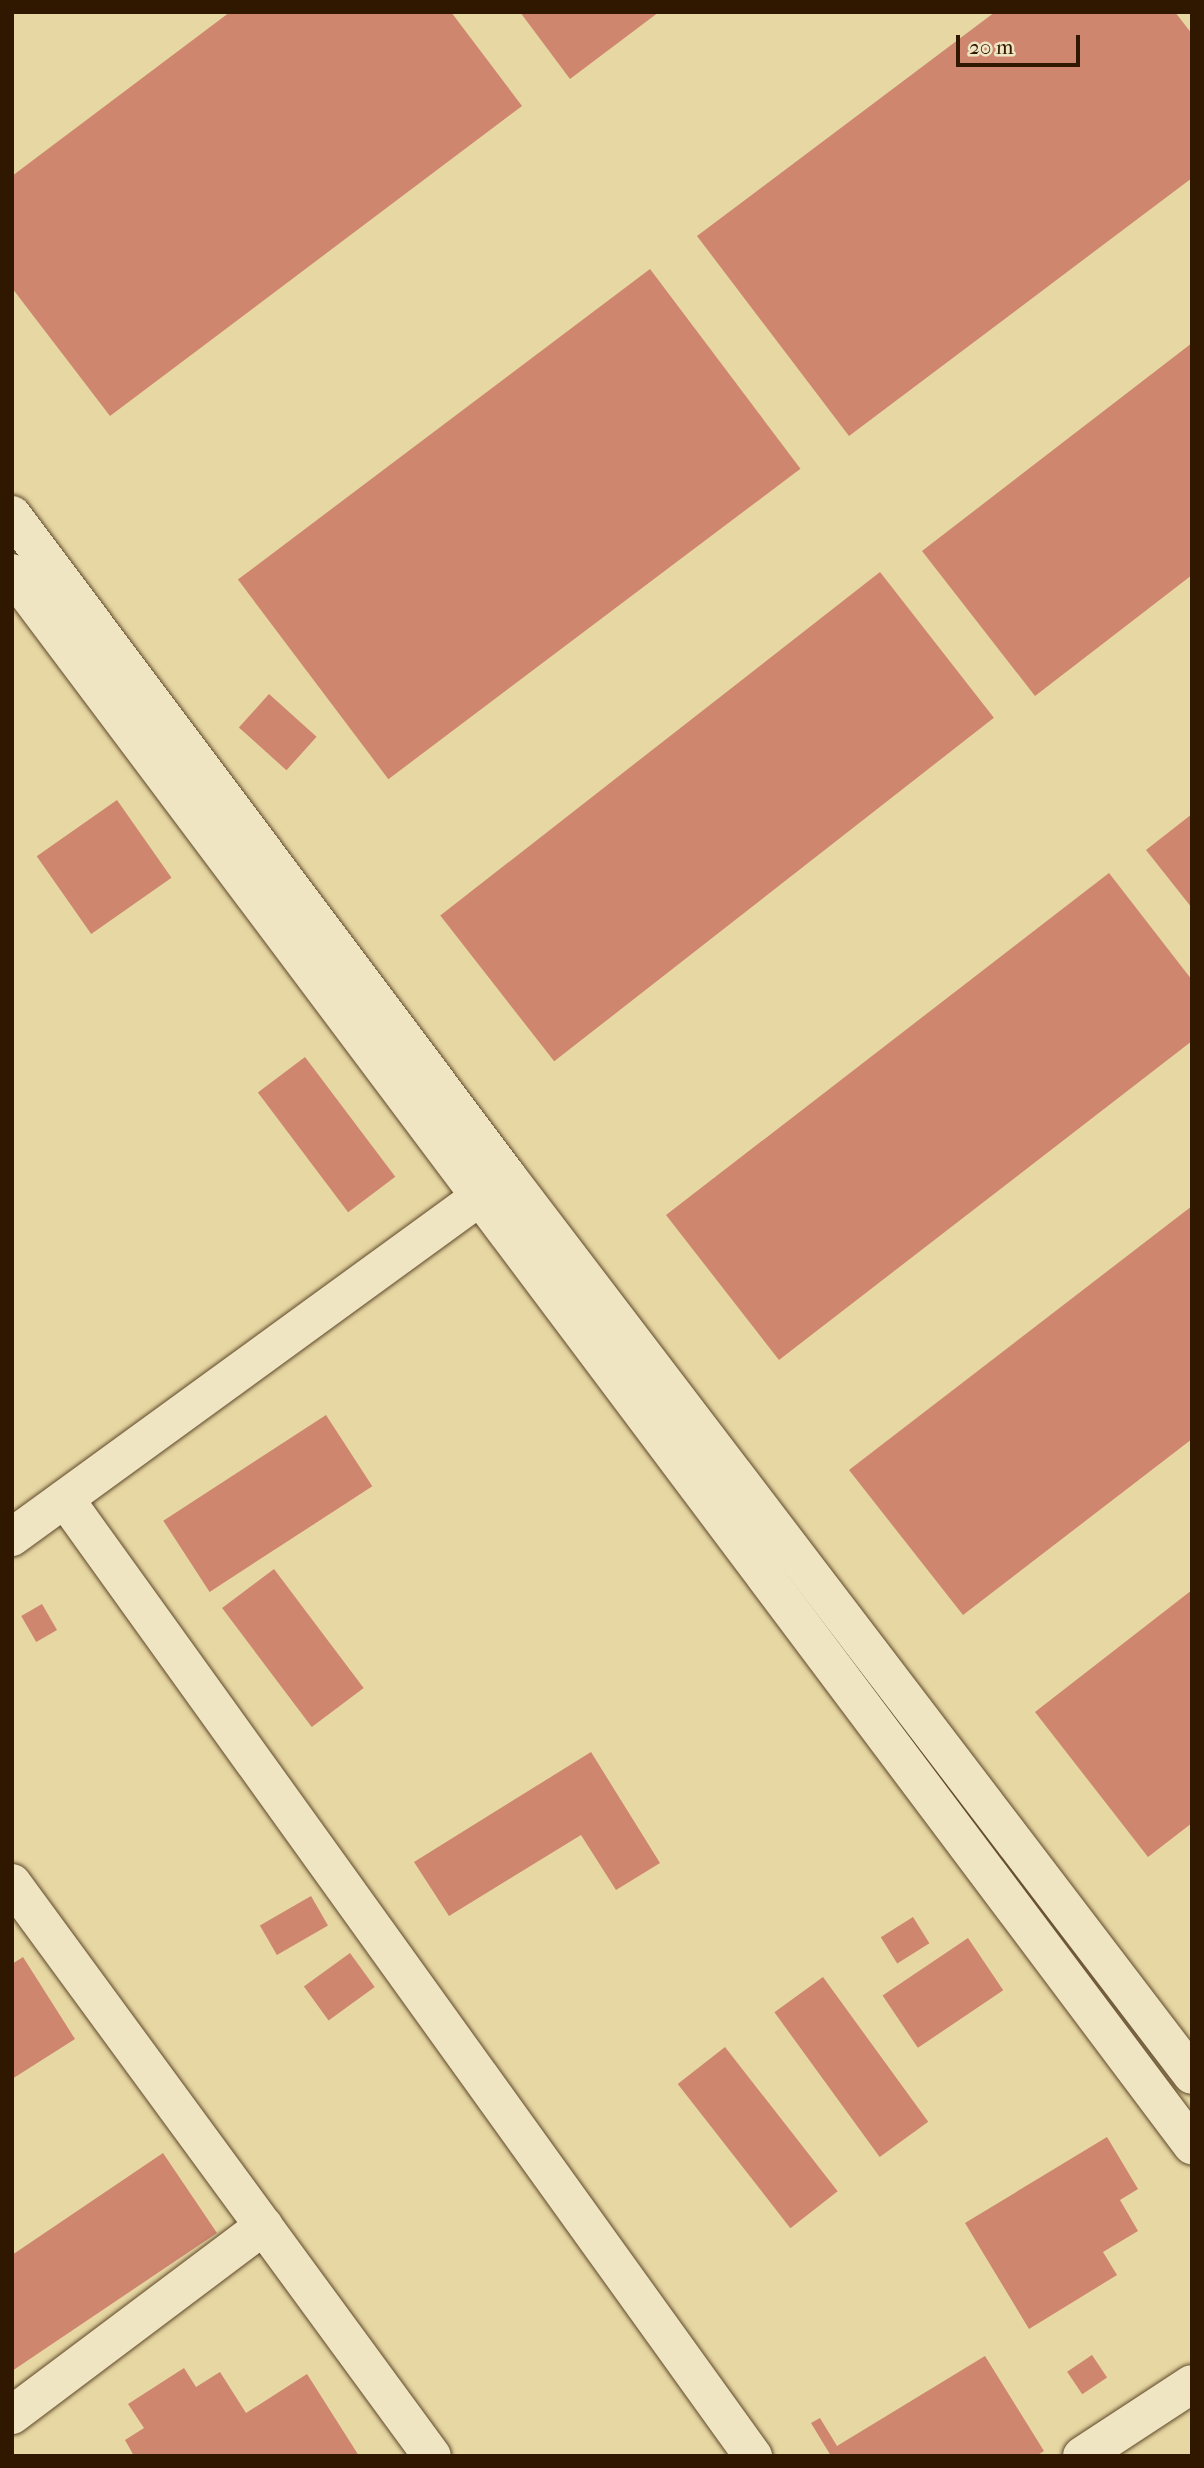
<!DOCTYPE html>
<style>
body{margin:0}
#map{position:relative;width:1204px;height:2468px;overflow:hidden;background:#e7d7a3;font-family:"IM FELL French Canon",serif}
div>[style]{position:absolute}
.building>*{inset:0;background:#ce866f;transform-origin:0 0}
.roads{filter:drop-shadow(0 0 2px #5e4829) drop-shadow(0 0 2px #5e4829)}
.minor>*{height:38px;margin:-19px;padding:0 19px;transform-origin:19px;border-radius:19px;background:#efe5c3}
span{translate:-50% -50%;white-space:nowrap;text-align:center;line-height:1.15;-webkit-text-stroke:5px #efe5c3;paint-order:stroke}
.frame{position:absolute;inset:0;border:14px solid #301800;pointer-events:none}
.scale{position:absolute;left:956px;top:35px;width:124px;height:32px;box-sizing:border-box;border:4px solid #301800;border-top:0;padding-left:9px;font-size:21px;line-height:24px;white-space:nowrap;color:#301800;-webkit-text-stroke:5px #efe5c3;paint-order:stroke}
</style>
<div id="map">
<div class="building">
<i style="clip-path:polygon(230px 12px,451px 12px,522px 106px,110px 416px,12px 288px,12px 176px)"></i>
<i style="clip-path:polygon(520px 12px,659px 12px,570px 79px)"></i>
<i style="clip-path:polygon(995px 12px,1175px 12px,1192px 34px,1192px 178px,849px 436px,697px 236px)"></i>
<i style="left:650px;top:269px;width:250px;height:516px;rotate:53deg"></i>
<i style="clip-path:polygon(1192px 343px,1192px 575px,1035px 696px,922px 551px)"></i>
<i style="left:880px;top:572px;width:185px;height:558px;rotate:52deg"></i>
<i style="left:269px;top:694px;width:64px;height:45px;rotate:42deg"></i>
<i style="left:117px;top:800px;width:95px;height:98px;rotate:55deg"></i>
<i style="clip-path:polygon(1192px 814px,1192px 908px,1146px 850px)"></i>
<i style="clip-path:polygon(1109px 873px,1192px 980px,1192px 1041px,779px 1360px,666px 1215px)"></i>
<i style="left:305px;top:1057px;width:150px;height:59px;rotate:53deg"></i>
<i style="clip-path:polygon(1192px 1206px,1192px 1439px,963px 1615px,849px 1470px)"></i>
<i style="left:326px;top:1415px;width:85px;height:194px;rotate:57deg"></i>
<i style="left:274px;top:1569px;width:149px;height:65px;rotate:53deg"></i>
<i style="clip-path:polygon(1192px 1590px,1192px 1823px,1148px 1857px,1035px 1712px)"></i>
<i style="left:42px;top:1604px;width:30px;height:24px;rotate:60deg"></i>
<i style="clip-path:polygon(591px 1752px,660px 1863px,616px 1890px,581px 1835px,449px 1916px,414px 1862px)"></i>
<i style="left:311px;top:1896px;width:34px;height:59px;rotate:60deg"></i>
<i style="left:913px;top:1917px;width:31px;height:38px;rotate:58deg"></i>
<i style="left:968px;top:1938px;width:63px;height:103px;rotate:56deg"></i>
<i style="left:350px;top:1953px;width:42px;height:57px;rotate:54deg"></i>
<i style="clip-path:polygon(23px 1957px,75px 2039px,12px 2079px,12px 1964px)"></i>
<i style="left:823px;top:1977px;width:179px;height:60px;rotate:54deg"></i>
<i style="left:725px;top:2047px;width:183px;height:60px;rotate:52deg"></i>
<i style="clip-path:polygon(1107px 2137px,1138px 2189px,1120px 2200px,1138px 2231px,1103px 2252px,1117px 2275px,1029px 2329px,965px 2223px)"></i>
<i style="clip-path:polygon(163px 2153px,217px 2233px,12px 2371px,12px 2255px)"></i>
<i style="left:1092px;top:2355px;width:27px;height:30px;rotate:56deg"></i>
<i style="clip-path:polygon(985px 2356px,1044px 2451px,1036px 2456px,831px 2456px,811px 2423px,820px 2418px,837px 2446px)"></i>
<i style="clip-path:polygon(184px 2368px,196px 2387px,220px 2372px,246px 2413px,307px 2374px,359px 2456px,134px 2456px,125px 2440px,144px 2428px,128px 2404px)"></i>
</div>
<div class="roads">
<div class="minor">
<i style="left:12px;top:515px;width:826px;rotate:53.17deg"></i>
<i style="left:507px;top:1176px;width:1130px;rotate:52.69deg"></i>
<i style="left:12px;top:573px;width:1966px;rotate:53.11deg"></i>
<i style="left:65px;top:1499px;width:1179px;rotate:54.29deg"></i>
<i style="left:12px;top:1537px;width:603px;rotate:-36.03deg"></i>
<i style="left:12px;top:1883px;width:710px;rotate:53.76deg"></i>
<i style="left:12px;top:2415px;width:315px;rotate:-36.9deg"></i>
<i style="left:1082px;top:2456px;width:131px;rotate:-33.2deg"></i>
</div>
</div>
<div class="frame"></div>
<div class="scale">20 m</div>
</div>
